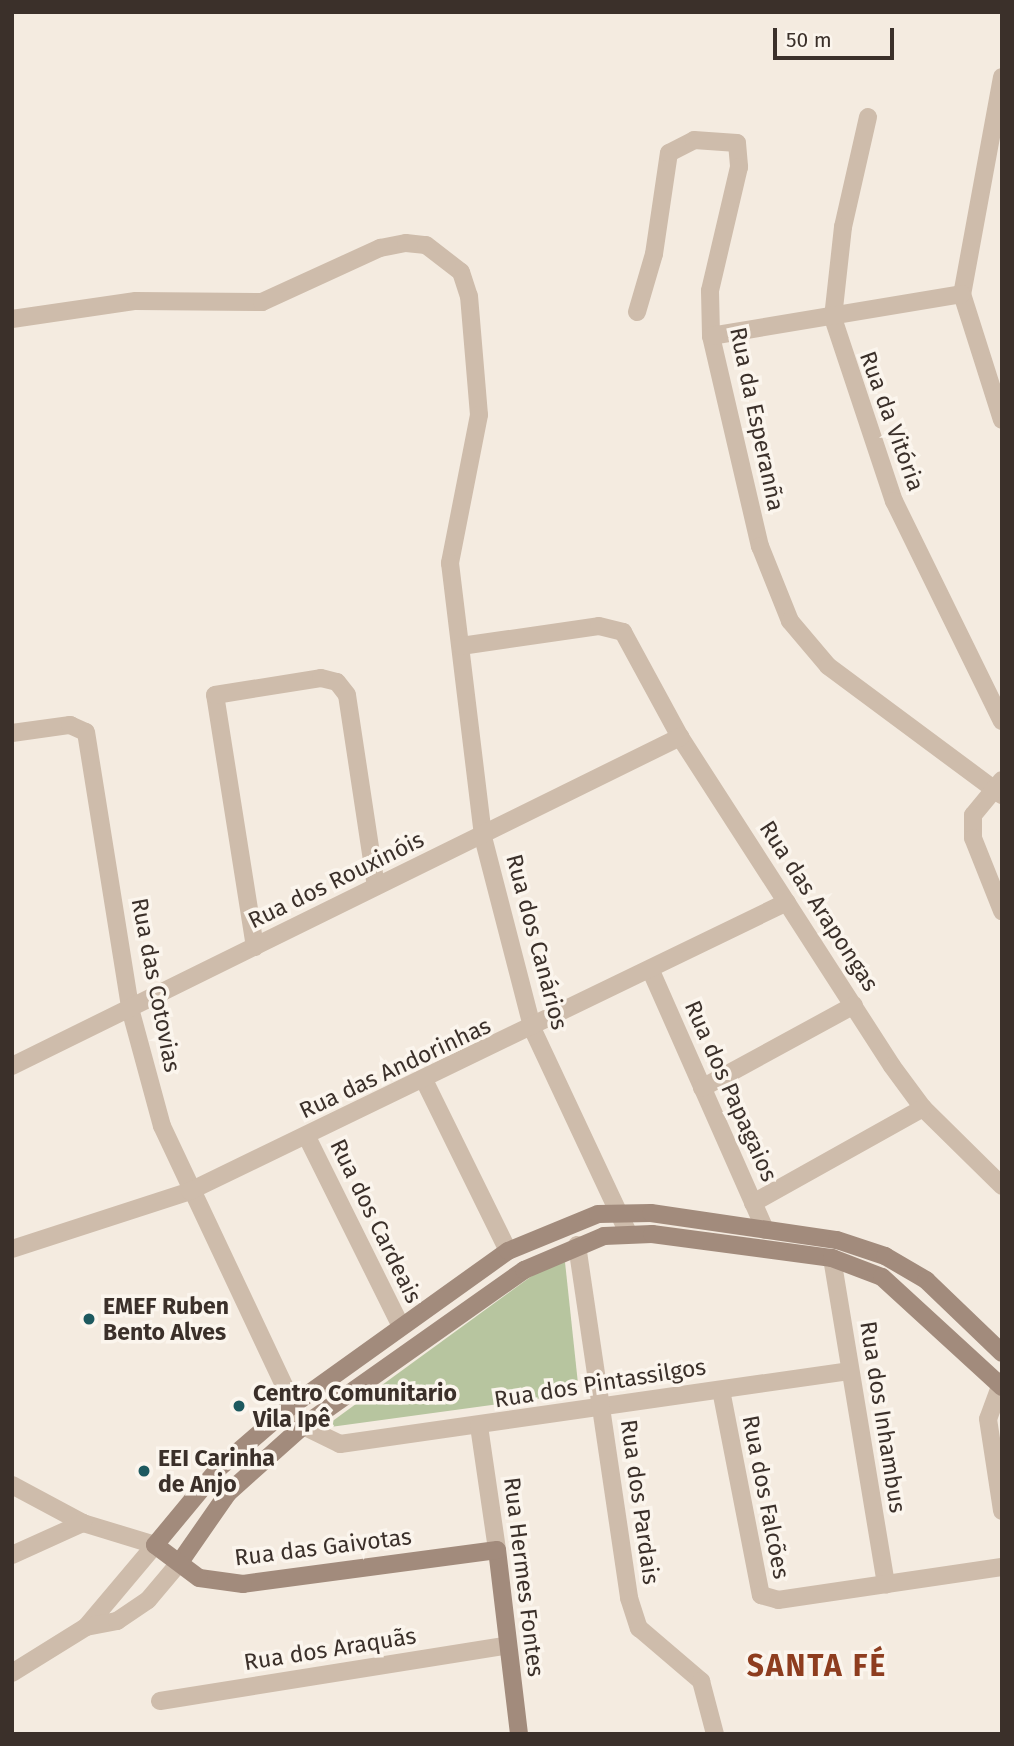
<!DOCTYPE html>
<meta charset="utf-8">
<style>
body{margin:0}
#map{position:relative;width:1014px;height:1746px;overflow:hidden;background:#f4ebe0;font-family:"Fira Sans",sans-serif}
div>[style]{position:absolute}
.green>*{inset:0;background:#b7c59f}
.street>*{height:18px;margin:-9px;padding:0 9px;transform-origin:9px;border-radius:9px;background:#cebcab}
.secondary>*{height:18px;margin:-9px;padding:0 9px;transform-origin:9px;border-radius:9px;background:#a28b7c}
.dots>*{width:19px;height:19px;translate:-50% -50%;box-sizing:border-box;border:4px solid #fbf5ed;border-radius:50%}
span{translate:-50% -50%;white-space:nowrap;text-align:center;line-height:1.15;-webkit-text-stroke:7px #fbf5ed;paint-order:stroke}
.street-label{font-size:23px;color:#3b302a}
.poi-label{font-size:23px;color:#3b302a;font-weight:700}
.left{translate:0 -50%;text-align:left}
.district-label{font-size:30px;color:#8e3d1f;font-weight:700;letter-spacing:2px}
.frame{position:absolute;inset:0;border:14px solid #3b302a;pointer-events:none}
.scale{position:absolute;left:773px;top:28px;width:121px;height:32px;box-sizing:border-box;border:4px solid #3b302a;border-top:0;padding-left:9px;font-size:21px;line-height:24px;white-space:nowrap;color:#3b302a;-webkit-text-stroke:5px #fbf5ed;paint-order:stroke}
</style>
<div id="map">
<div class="green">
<i style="clip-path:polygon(565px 1262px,579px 1393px,323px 1428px,540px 1270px)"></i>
</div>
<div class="street">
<i style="left:1002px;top:77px;width:221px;rotate:100.4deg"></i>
<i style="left:962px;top:294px;width:132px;rotate:72.4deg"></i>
<i style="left:868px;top:117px;width:113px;rotate:102.8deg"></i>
<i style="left:843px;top:227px;width:92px;rotate:96.3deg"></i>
<i style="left:833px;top:318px;width:193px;rotate:71.6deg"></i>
<i style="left:894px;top:501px;width:245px;rotate:63.9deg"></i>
<i style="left:637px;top:312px;width:60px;rotate:-73.7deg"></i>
<i style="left:654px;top:254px;width:102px;rotate:-81.6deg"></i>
<i style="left:669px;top:153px;width:28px;rotate:-27deg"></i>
<i style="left:694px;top:140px;width:43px;rotate:4deg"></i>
<i style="left:737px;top:143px;width:24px;rotate:85deg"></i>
<i style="left:739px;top:167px;width:127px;rotate:103.2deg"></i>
<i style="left:710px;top:291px;width:45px;rotate:88.7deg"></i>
<i style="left:711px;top:336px;width:216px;rotate:76.9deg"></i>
<i style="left:760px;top:546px;width:81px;rotate:68.2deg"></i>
<i style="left:790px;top:621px;width:59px;rotate:49.8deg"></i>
<i style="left:828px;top:666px;width:217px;rotate:36.6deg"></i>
<i style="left:12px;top:319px;width:125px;rotate:-8.3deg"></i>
<i style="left:136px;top:301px;width:126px;rotate:0.5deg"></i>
<i style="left:262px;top:302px;width:130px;rotate:-24.6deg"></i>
<i style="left:380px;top:248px;width:26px;rotate:-11deg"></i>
<i style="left:406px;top:243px;width:20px;rotate:6deg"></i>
<i style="left:426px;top:245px;width:44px;rotate:37.6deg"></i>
<i style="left:461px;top:272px;width:25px;rotate:72deg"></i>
<i style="left:469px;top:296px;width:119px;rotate:85.2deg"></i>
<i style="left:479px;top:415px;width:151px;rotate:101.1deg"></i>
<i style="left:450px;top:563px;width:276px;rotate:83.1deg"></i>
<i style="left:483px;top:837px;width:199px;rotate:75.5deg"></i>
<i style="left:533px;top:1030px;width:224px;rotate:64.9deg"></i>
<i style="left:711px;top:336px;width:254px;rotate:-9.5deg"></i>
<i style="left:461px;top:646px;width:139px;rotate:-8.2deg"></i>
<i style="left:599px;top:626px;width:25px;rotate:14deg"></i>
<i style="left:623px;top:632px;width:119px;rotate:61.5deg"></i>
<i style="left:680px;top:737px;width:391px;rotate:57.2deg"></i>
<i style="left:892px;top:1066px;width:52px;rotate:53.6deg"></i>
<i style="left:923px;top:1108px;width:111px;rotate:44.6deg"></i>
<i style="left:12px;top:733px;width:59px;rotate:-7.9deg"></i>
<i style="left:70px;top:725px;width:17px;rotate:24deg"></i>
<i style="left:86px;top:732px;width:284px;rotate:80.9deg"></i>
<i style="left:131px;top:1012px;width:118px;rotate:74.8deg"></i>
<i style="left:162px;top:1126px;width:331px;rotate:64.8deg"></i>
<i style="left:303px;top:1426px;width:41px;rotate:25.9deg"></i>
<i style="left:340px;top:1444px;width:514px;rotate:-8.16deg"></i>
<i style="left:1002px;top:780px;width:45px;rotate:129.6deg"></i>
<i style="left:973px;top:815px;width:23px;rotate:90deg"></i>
<i style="left:973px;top:838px;width:79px;rotate:68.3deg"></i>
<i style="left:255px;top:947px;width:255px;rotate:-99deg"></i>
<i style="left:215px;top:695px;width:107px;rotate:-9.1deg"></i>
<i style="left:321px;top:678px;width:16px;rotate:14deg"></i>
<i style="left:337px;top:682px;width:16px;rotate:52deg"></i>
<i style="left:347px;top:695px;width:193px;rotate:81.4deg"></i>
<i style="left:651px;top:971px;width:283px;rotate:66.2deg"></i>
<i style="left:12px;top:1066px;width:745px;rotate:-26.22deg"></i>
<i style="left:425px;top:1082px;width:188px;rotate:63.8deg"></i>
<i style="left:702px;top:1088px;width:173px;rotate:-28.6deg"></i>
<i style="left:307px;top:1137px;width:211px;rotate:63.6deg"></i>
<i style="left:753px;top:1203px;width:195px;rotate:-29.2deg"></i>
<i style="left:577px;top:1245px;width:357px;rotate:81.6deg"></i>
<i style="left:629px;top:1598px;width:32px;rotate:72deg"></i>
<i style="left:639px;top:1628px;width:82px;rotate:40.5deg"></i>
<i style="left:701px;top:1681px;width:55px;rotate:75.2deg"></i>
<i style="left:12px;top:1249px;width:187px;rotate:-18deg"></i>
<i style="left:190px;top:1191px;width:663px;rotate:-25.83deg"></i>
<i style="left:832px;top:1258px;width:331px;rotate:80.6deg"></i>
<i style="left:1002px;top:1381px;width:40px;rotate:110.2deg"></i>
<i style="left:988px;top:1419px;width:93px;rotate:81.3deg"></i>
<i style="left:721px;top:1390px;width:209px;rotate:79deg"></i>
<i style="left:761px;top:1595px;width:18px;rotate:16deg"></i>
<i style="left:778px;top:1600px;width:226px;rotate:-8.4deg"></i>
<i style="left:479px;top:1426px;width:125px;rotate:81.7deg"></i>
<i style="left:12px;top:1485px;width:81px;rotate:28.2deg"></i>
<i style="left:83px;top:1523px;width:75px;rotate:17deg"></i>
<i style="left:155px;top:1545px;width:107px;rotate:130.1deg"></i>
<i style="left:86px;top:1627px;width:87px;rotate:148.1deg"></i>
<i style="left:12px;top:1555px;width:78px;rotate:-24.3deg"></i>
<i style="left:86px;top:1627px;width:32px;rotate:-11deg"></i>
<i style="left:117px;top:1621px;width:37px;rotate:-34deg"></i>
<i style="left:148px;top:1600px;width:50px;rotate:-49.9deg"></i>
<i style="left:160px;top:1701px;width:352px;rotate:-9.1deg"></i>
</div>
<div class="secondary">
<i style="left:180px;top:1562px;width:84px;rotate:-55.2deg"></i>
<i style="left:228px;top:1493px;width:101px;rotate:-41.8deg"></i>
<i style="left:303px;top:1426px;width:271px;rotate:-35.2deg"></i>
<i style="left:524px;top:1270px;width:87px;rotate:-23deg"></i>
<i style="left:604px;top:1236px;width:48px;rotate:-2.4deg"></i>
<i style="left:652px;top:1234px;width:182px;rotate:7.6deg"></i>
<i style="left:832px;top:1258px;width:53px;rotate:20.8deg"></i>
<i style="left:882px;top:1277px;width:163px;rotate:42.5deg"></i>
<i style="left:519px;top:1734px;width:185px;rotate:-96.8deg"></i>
<i style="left:497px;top:1550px;width:256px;rotate:172.4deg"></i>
<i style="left:243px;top:1584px;width:44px;rotate:-172.2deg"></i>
<i style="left:199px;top:1578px;width:55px;rotate:-143.1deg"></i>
<i style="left:155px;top:1545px;width:100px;rotate:-50.3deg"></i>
<i style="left:219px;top:1468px;width:94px;rotate:-40.7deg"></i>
<i style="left:290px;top:1407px;width:268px;rotate:-35.6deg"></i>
<i style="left:508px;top:1251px;width:97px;rotate:-22.3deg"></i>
<i style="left:598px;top:1214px;width:53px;rotate:-1.1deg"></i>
<i style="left:651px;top:1213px;width:188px;rotate:8.3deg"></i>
<i style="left:837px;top:1240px;width:51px;rotate:18.4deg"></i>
<i style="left:885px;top:1256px;width:48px;rotate:30.3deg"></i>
<i style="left:926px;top:1280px;width:105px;rotate:43.8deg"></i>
</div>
<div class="dots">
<i style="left:89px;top:1319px;background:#1d595f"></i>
<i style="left:239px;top:1406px;background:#1d595f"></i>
<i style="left:144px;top:1471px;background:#1d595f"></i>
</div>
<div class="street-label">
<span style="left:757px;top:419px;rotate:78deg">Rua da Esperanña</span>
<span style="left:892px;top:421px;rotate:70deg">Rua da Vitória</span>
<span style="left:336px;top:880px;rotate:-26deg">Rua dos Rouxinóis</span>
<span style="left:819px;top:906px;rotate:57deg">Rua das Arapongas</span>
<span style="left:537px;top:942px;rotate:75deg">Rua dos Canários</span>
<span style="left:156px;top:985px;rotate:79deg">Rua das Cotovias</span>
<span style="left:395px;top:1068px;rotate:-25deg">Rua das Andorinhas</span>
<span style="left:731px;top:1091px;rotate:66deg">Rua dos Papagaios</span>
<span style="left:376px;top:1221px;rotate:64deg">Rua dos Cardeais</span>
<span style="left:600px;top:1383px;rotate:-9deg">Rua dos Pintassilgos</span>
<span style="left:883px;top:1417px;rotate:81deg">Rua dos Inhambus</span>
<span style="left:766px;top:1497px;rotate:79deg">Rua dos Falcões</span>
<span style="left:640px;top:1502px;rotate:82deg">Rua dos Pardais</span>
<span style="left:323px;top:1547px;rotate:-7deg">Rua das Gaivotas</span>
<span style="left:524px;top:1577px;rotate:83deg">Rua Hermes Fontes</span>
<span style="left:330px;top:1649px;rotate:-9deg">Rua dos Araquãs</span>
</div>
<div class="poi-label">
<span class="left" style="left:103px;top:1319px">EMEF Ruben<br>Bento Alves</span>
<span class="left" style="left:253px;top:1406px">Centro Comunitario<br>Vila Ipê</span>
<span class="left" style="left:158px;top:1471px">EEI Carinha<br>de Anjo</span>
</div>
<div class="district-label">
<span style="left:817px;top:1666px">SANTA FÉ</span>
</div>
<div class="frame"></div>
<div class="scale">50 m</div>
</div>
